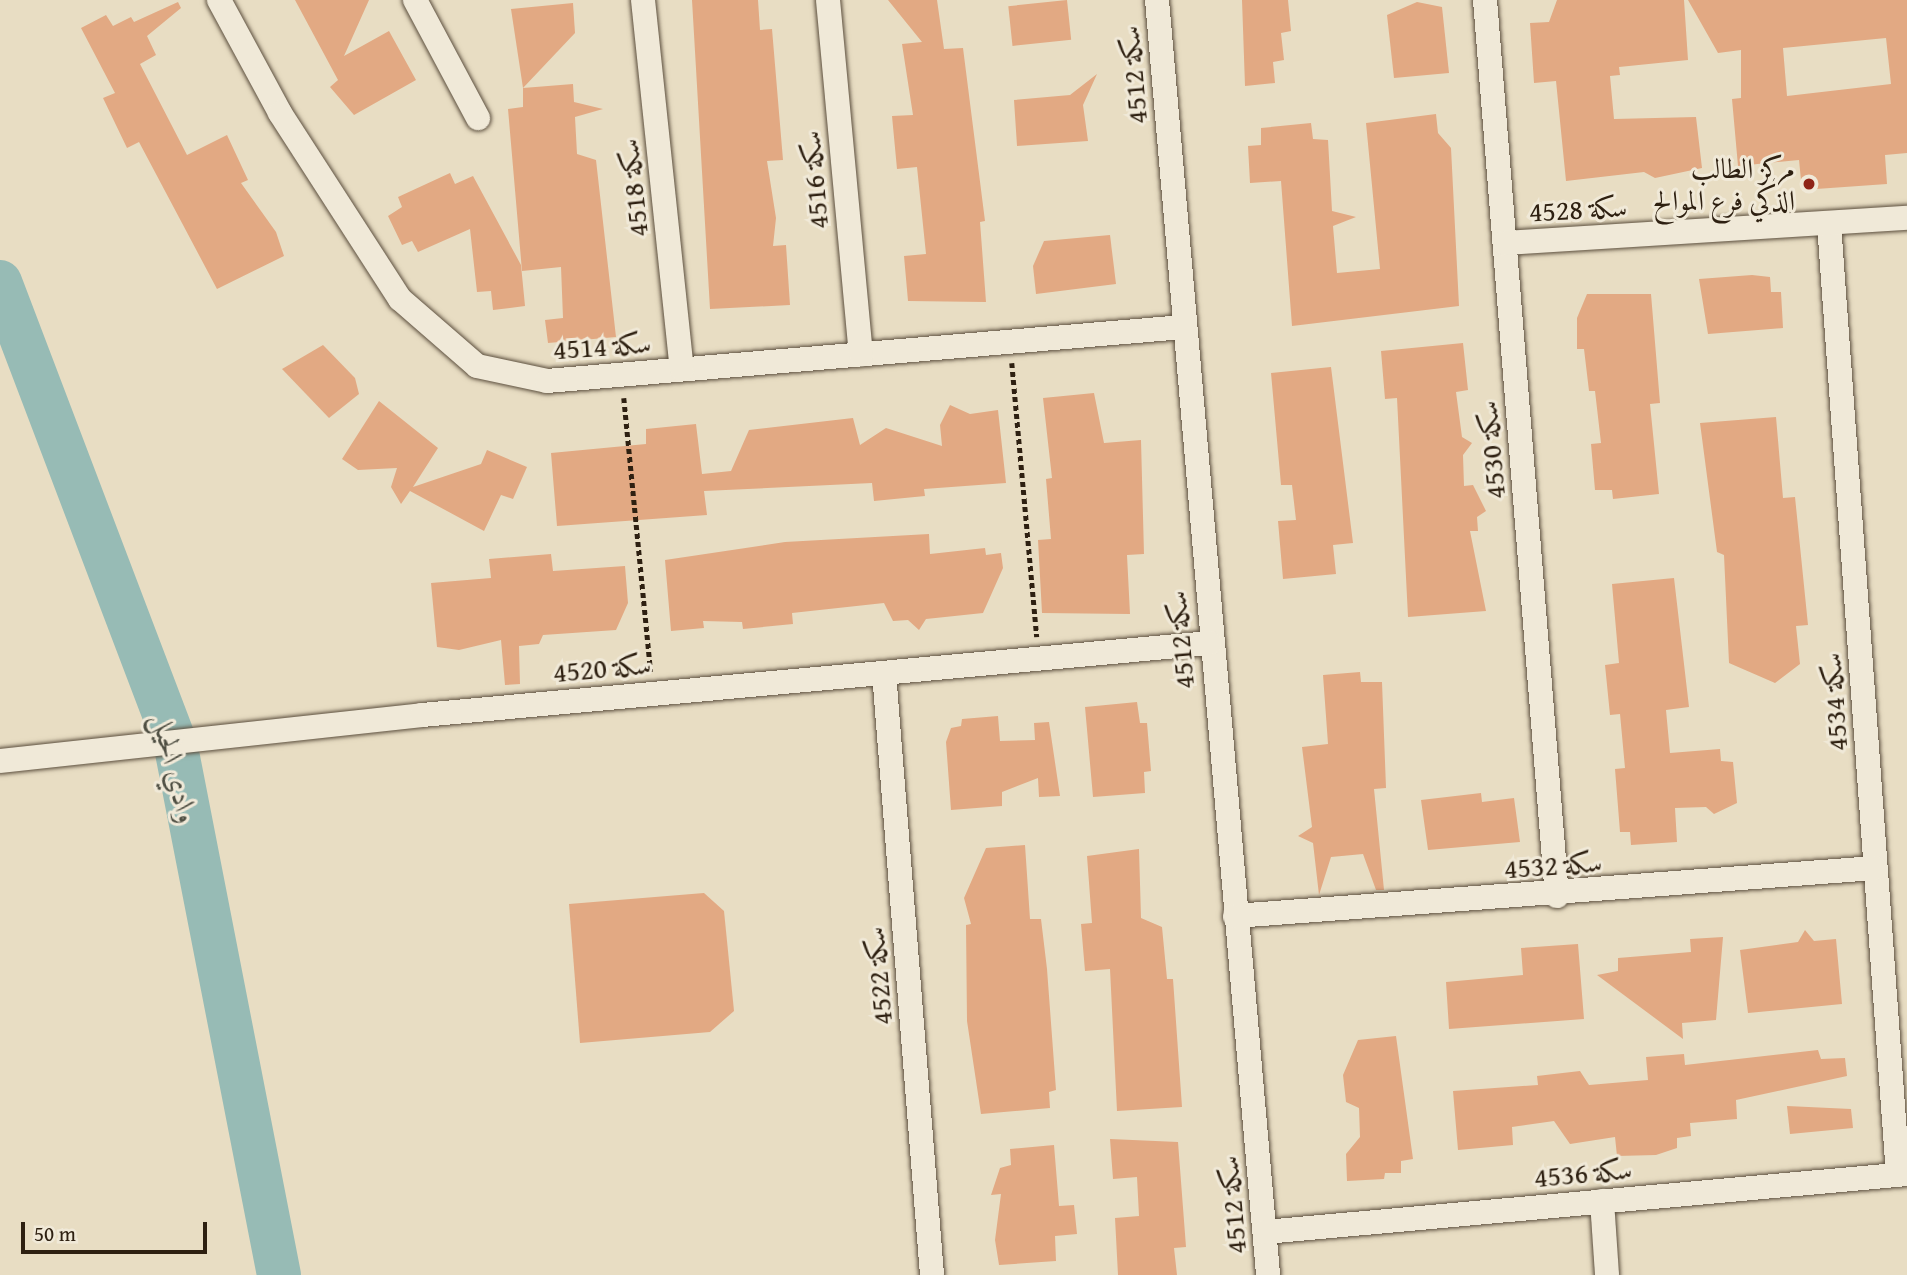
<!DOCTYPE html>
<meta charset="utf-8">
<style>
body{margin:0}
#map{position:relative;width:1907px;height:1275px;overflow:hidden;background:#e8ddc3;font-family:"Gentium Book Plus",Amiri,serif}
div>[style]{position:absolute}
.river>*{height:44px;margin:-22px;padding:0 22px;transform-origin:22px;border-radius:22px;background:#97bbb5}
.building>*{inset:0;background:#e2a983;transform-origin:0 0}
.path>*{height:4.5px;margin-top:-2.25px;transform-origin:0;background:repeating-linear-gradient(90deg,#2e2011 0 5px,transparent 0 8.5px)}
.roads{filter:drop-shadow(0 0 2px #5c4f3e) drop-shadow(0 0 2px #5c4f3e)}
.minor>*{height:24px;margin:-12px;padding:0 12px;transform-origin:12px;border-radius:12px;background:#f0e9d8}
.dots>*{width:19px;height:19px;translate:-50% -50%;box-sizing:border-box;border:4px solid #f0e9d8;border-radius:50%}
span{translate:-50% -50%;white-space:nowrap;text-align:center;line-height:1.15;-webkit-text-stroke:6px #f0e9d8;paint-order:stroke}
.street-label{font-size:28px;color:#2e2011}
.poi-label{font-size:28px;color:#2e2011}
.right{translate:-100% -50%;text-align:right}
.water-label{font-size:30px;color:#4e4e42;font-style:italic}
.scale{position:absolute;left:21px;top:1222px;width:186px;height:32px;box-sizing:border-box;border:4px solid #2e2011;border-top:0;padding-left:9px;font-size:21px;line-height:24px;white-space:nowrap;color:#2e2011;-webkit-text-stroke:5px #f0e9d8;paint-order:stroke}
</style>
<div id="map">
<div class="river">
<i style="left:0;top:282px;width:492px;rotate:69.2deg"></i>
<i style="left:175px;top:742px;width:543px;rotate:78.96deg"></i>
</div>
<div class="building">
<i style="clip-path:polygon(295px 0,369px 0,344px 56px,389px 31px,416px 80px,354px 115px,330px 87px,338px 80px)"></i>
<i style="clip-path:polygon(692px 0,758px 0,760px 30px,772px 29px,783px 160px,767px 161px,776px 218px,773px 246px,786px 245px,790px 305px,710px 309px)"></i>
<i style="clip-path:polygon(888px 0,937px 0,944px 49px,963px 48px,985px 221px,980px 222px,986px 302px,908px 301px,904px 256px,926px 254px,917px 167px,897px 169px,892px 116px,913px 115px,902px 44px,922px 42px)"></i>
<i style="left:1067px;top:0;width:40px;height:59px;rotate:84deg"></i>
<i style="clip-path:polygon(1242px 0,1288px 0,1291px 31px,1281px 33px,1284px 60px,1273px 62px,1275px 83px,1245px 86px)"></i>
<i style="clip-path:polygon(1557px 0,1684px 0,1688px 60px,1619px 67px,1620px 75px,1610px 76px,1614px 119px,1696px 117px,1702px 168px,1655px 178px,1644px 172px,1566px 181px,1556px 81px,1534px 83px,1530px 23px,1549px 22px)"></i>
<i style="clip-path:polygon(evenodd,1688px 0,1907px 0,1907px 153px,1885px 155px,1887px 184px,1802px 190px,1799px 160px,1738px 166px,1732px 99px,1741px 98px,1741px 50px,1718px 53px,1688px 0,1886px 38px,1891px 84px,1787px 96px,1783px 48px,1886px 38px)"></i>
<i style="clip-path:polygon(178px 2px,181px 8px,147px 36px,156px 55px,140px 64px,187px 155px,227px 135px,248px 180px,241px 183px,276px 232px,284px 256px,217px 289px,139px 142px,127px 148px,103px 98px,115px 93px,81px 28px,106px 15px,113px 26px,131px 17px,134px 22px)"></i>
<i style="clip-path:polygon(1417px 2px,1442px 7px,1449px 73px,1394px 78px,1387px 15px)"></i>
<i style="clip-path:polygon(573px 3px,575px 33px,523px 88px,511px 9px)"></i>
<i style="clip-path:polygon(1097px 74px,1083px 105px,1088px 141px,1017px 146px,1014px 100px,1070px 95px)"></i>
<i style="clip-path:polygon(573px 84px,574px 102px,603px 109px,575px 117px,577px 154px,596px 160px,616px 337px,548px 343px,545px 320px,563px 318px,561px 267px,522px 271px,508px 109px,523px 107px,523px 88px)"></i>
<i style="clip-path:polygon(1436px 114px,1438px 133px,1451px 148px,1459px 306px,1292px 326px,1281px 181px,1250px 183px,1248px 146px,1261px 145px,1261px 128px,1311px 123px,1313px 139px,1328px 140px,1332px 211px,1356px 217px,1333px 226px,1337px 273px,1380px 269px,1366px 123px)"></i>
<i style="clip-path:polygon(450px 173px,455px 184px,473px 176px,521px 265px,525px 306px,493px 310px,491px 291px,477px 292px,470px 229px,418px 252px,412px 241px,402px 245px,388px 216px,402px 207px,398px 197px)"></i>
<i style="clip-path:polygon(1110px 235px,1116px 284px,1036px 294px,1033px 266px,1044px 241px)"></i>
<i style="clip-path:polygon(1752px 275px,1770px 277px,1771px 292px,1781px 292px,1783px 328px,1708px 334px,1699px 279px)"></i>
<i style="clip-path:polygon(1587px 294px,1651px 294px,1660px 403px,1650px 404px,1659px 494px,1613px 499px,1612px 490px,1595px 490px,1591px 444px,1601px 443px,1595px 391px,1589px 391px,1584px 349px,1577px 349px,1577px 318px)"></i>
<i style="clip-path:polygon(1463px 343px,1468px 390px,1456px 392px,1462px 437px,1472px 443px,1463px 455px,1464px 486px,1473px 485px,1486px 511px,1477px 517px,1478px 531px,1470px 531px,1486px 611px,1408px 617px,1397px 398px,1385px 399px,1381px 351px)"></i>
<i style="clip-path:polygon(323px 345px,355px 378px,359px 394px,329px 418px,282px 369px)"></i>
<i style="clip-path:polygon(1331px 367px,1353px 543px,1333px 545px,1336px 574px,1283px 579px,1278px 521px,1296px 520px,1292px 485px,1281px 485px,1271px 373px)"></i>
<i style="clip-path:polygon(1094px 393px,1104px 443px,1141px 440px,1144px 554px,1127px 555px,1130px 614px,1042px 613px,1038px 540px,1051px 539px,1046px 479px,1052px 478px,1043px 398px)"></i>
<i style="clip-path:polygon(379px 401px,438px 448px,413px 487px,481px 464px,487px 450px,527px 467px,513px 499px,501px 495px,484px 531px,410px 491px,401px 504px,391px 487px,397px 468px,358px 470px,342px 459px)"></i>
<i style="clip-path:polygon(950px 405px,970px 414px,998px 410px,1006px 483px,924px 489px,925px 496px,874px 501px,872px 483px,704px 491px,707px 515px,557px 526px,551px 453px,646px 444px,646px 429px,696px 424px,702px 474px,731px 471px,749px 430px,853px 418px,860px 445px,886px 428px,942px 446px,940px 425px)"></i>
<i style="clip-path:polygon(1776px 417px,1783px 498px,1795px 497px,1808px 625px,1796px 626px,1800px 664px,1775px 683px,1729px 663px,1724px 555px,1717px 552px,1700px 423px)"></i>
<i style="clip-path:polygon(929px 534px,930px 554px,985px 548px,986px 555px,1001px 553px,1003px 568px,983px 613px,926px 619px,919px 630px,908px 620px,893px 621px,884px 603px,792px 613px,793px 624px,743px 629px,742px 622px,703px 621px,704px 628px,671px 631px,665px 560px,785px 542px)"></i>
<i style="clip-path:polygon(551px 554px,553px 571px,625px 566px,628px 603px,616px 630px,543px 635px,539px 644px,519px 646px,520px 684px,505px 685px,501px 640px,459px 650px,437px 647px,431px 583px,491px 578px,489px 559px)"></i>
<i style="clip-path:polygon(1674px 578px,1689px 707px,1666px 710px,1670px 753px,1720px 749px,1721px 761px,1733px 762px,1737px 803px,1714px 814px,1706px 807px,1675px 808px,1677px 842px,1631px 845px,1630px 832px,1620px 832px,1615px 769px,1625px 768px,1620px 714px,1610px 715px,1605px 665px,1619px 663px,1612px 584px)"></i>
<i style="clip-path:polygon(1360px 672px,1361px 682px,1382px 682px,1386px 788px,1374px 789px,1384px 890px,1376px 890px,1363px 854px,1331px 857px,1319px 895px,1313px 843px,1298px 836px,1312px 827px,1302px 747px,1328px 744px,1323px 675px)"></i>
<i style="clip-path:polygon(1137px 702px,1140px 723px,1147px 723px,1151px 771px,1144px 772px,1145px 793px,1093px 797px,1085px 707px)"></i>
<i style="clip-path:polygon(998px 716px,1000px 741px,1035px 740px,1034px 723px,1049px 722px,1060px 796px,1039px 797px,1038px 778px,1002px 792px,1002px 806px,951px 810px,946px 742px,951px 728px,961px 726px,962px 719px)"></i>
<i style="clip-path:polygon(1481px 793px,1482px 802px,1514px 798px,1520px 842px,1428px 850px,1421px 800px)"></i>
<i style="clip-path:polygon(1025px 845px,1030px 919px,1041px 919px,1047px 969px,1056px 1090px,1049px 1092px,1050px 1108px,981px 1114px,967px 1021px,966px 925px,971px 924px,964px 898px,986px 848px)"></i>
<i style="clip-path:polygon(1139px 849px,1141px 918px,1162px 927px,1167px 979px,1173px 979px,1182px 1107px,1117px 1111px,1110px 969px,1085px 971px,1081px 924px,1092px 923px,1087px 856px)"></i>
<i style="clip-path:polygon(704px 893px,724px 911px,734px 1011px,710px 1032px,580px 1043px,569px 904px)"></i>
<i style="clip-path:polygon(1805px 930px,1814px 941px,1836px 939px,1842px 1004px,1748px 1013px,1740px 950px,1798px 942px)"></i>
<i style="clip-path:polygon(1723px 937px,1716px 1020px,1682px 1023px,1683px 1039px,1597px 975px,1618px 971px,1618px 958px,1691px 952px,1690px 939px)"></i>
<i style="clip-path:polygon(1578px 944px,1584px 1019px,1449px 1029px,1446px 982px,1523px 975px,1521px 948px)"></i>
<i style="clip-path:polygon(1396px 1036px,1413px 1159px,1401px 1161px,1401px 1173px,1385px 1173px,1384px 1179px,1347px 1181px,1346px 1154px,1360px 1137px,1359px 1108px,1346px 1102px,1343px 1075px,1358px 1040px)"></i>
<i style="clip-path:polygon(1818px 1050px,1821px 1059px,1845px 1058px,1847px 1076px,1736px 1100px,1737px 1119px,1690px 1123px,1691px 1136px,1677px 1138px,1677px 1148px,1656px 1155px,1617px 1156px,1615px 1137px,1570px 1144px,1554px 1121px,1512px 1127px,1513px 1145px,1458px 1150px,1453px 1091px,1538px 1085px,1537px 1076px,1580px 1071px,1589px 1085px,1648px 1080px,1646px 1057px,1684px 1054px,1685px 1065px)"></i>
<i style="clip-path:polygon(1787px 1106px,1851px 1109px,1853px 1128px,1790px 1134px)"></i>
<i style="clip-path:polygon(1110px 1139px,1178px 1142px,1186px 1247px,1174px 1248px,1177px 1275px,1118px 1275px,1115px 1218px,1139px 1216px,1137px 1177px,1113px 1179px)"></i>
<i style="clip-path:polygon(1054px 1145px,1059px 1206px,1074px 1205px,1077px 1234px,1055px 1236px,1056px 1261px,999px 1265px,995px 1240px,1001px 1194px,991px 1195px,1000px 1168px,1011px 1165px,1010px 1149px)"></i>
</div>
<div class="path">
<i style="left:1012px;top:363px;width:275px;rotate:84.8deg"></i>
<i style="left:624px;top:398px;width:275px;rotate:84.4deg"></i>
</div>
<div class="roads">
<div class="minor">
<i style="left:219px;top:0;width:128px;rotate:61.6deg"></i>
<i style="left:280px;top:113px;width:221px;rotate:57.2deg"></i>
<i style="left:400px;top:299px;width:102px;rotate:41deg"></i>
<i style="left:477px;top:366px;width:72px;rotate:12.1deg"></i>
<i style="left:547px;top:381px;width:639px;rotate:-4.85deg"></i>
<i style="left:415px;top:0;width:134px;rotate:61.9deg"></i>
<i style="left:643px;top:0;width:371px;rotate:84deg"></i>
<i style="left:828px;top:0;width:356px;rotate:84.7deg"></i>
<i style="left:1157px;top:0;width:1280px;rotate:85.02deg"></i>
<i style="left:1485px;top:0;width:899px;rotate:85.41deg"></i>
<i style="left:1829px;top:224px;width:953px;rotate:85.85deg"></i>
<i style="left:1505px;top:243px;width:403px;rotate:-3.6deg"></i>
<i style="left:884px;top:673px;width:604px;rotate:85.44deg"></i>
<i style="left:0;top:761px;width:424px;rotate:-6.2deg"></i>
<i style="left:422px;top:715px;width:791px;rotate:-5.22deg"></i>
<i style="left:1235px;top:916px;width:642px;rotate:-4.29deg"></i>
<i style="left:1602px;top:1201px;width:74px;rotate:86.1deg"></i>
<i style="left:1265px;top:1232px;width:645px;rotate:-5.16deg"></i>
</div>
</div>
<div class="dots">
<i style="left:1809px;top:184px;background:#8f2418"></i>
</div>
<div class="street-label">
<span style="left:1133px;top:75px;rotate:-95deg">سكة 4512</span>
<span style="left:814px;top:180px;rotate:-95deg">سكة 4516</span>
<span style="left:633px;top:188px;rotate:-96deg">سكة 4518</span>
<span style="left:1578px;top:209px;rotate:-3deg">سكة 4528</span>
<span style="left:602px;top:346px;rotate:-4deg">سكة 4514</span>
<span style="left:1491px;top:450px;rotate:-95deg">سكة 4530</span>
<span style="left:1180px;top:640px;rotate:-95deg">سكة 4512</span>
<span style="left:602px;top:668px;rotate:-5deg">سكة 4520</span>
<span style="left:1834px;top:702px;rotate:-94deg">سكة 4534</span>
<span style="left:1553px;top:865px;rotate:-4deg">سكة 4532</span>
<span style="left:878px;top:976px;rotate:-95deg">سكة 4522</span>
<span style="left:1583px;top:1173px;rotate:-5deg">سكة 4536</span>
<span style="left:1232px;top:1205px;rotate:-95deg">سكة 4512</span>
</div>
<div class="poi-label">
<span class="right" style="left:1795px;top:184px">مركز الطالب<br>الذكي فرع الموالح</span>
</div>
<div class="water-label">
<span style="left:176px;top:768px;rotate:76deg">وادي الحيل</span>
</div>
<div class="scale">50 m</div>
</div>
